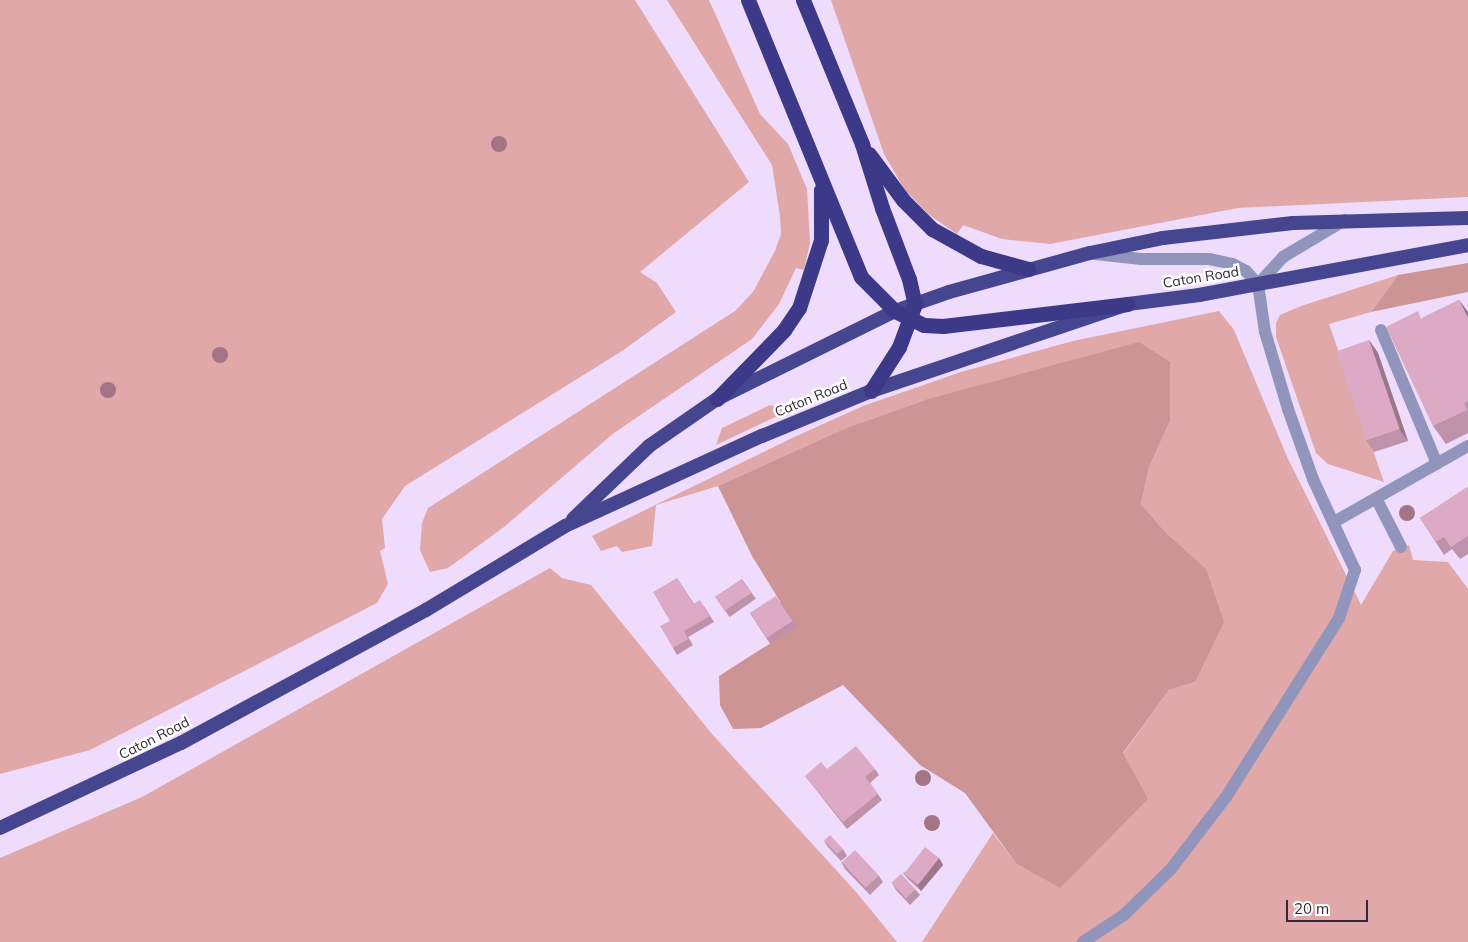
<!DOCTYPE html>
<style>
body{margin:0}
#map{position:relative;width:1468px;height:942px;overflow:hidden;background:#efdbfb;font-family:Mulish,sans-serif}
div>[style]{position:absolute}
.green>*{inset:0;background:#e0a8a8}
.forest>*{inset:0;background:#cd9495}
.service>*{height:12px;margin:-6px;padding:0 6px;transform-origin:6px;border-radius:6px;background:#9195bc}
.trunk>*{height:14px;margin:-7px;padding:0 7px;transform-origin:7px;border-radius:7px;background:#464690}
.motorway>*{height:15px;margin:-7.5px;padding:0 7.5px;transform-origin:7.5px;border-radius:7.5px;background:#3c3988}
.trees>*{width:16px;height:16px;margin:-8px;border-radius:50%;background:#a27485}
.wall>*{inset:0;background:#be92a9;transform-origin:0 0}
.shaded-wall>*{inset:0;background:#9b778a}
.building>*{inset:0;background:#ddaac5;transform-origin:0 0}
span{translate:-50% -50%;white-space:nowrap;text-align:center;line-height:1.15;-webkit-text-stroke:5px #fff;paint-order:stroke}
.street-label{font-size:14px;color:#322b37}
.scale{position:absolute;left:1286px;top:900px;width:82px;height:22px;box-sizing:border-box;border:2px solid #322b37;border-top:0;padding-left:6px;font-size:15px;line-height:18px;white-space:nowrap;color:#322b37;-webkit-text-stroke:4px #fff;paint-order:stroke}
</style>
<div id="map">
<div class="green">
<i style="clip-path:polygon(0 0,635px 0,749px 182px,640px 272px,657px 283px,676px 312px,622px 351px,405px 486px,382px 519px,385px 548px,380px 551px,388px 584px,377px 603px,90px 750px,0 774px)"></i>
<i style="clip-path:polygon(667px 0,709px 0,760px 114px,788px 144px,807px 189px,810px 243px,804px 270px,796px 268px,779px 304px,752px 339px,614px 433px,504px 527px,448px 568px,430px 572px,420px 550px,422px 523px,428px 508px,735px 311px,753px 292px,775px 251px,781px 234px,780px 216px,772px 165px)"></i>
<i style="clip-path:polygon(831px 0,1468px 0,1468px 197px,1238px 208px,1050px 244px,1002px 239px,963px 225px,957px 234px,928px 214px,905px 190px,884px 154px)"></i>
<i style="clip-path:polygon(1398px 275px,1371px 312px,1329px 324px,1384px 482px,1328px 464px,1316px 453px,1276px 337px,1276px 323px,1280px 315px,1301px 306px)"></i>
<i style="clip-path:polygon(1219px 311px,1234px 330px,1288px 459px,1361px 605px,1393px 551px,1409px 545px,1413px 560px,1448px 562px,1468px 589px,1468px 942px,922px 942px,993px 833px,1016px 863px,1147px 799px,1123px 754px,1169px 690px,1195px 682px,1168px 535px,1141px 504px,1149px 467px,1170px 421px,925px 400px,846px 428px,718px 486px,656px 505px,652px 546px,622px 552px,617px 546px,601px 551px,592px 536px,792px 438px,863px 406px,961px 372px,1073px 341px)"></i>
<i style="clip-path:polygon(770px 405px,788px 411px,716px 445px,722px 428px)"></i>
<i style="clip-path:polygon(550px 568px,562px 578px,591px 585px,712px 734px,857px 893px,897px 942px,0 942px,0 858px,142px 797px)"></i>
</div>
<div class="forest">
<i style="clip-path:polygon(1468px 263px,1468px 292px,1371px 312px,1398px 275px)"></i>
<i style="clip-path:polygon(1139px 342px,1170px 362px,1170px 421px,1149px 467px,1141px 504px,1168px 535px,1206px 569px,1224px 622px,1195px 682px,1169px 690px,1123px 753px,1148px 799px,1060px 888px,1016px 863px,965px 793px,920px 765px,843px 685px,761px 728px,733px 729px,720px 705px,719px 676px,796px 627px,752px 556px,718px 486px,846px 428px,925px 400px)"></i>
</div>
<div class="service">
<i style="left:1258px;top:284px;width:37px;rotate:-47deg"></i>
<i style="left:1283px;top:257px;width:72px;rotate:-30.8deg"></i>
<i style="left:1381px;top:330px;width:145px;rotate:67.3deg"></i>
<i style="left:1376px;top:498px;width:55px;rotate:63deg"></i>
<i style="left:1334px;top:522px;width:154px;rotate:-29.6deg"></i>
<i style="left:1083px;top:942px;width:49px;rotate:-33.4deg"></i>
<i style="left:1124px;top:915px;width:66px;rotate:-44.4deg"></i>
<i style="left:1171px;top:869px;width:91px;rotate:-52.6deg"></i>
<i style="left:1226px;top:797px;width:212px;rotate:-57.7deg"></i>
<i style="left:1339px;top:618px;width:51px;rotate:-71.6deg"></i>
<i style="left:1355px;top:570px;width:100px;rotate:-114.8deg"></i>
<i style="left:1313px;top:479px;width:74px;rotate:-109.7deg"></i>
<i style="left:1288px;top:409px;width:80px;rotate:-106.6deg"></i>
<i style="left:1265px;top:332px;width:49px;rotate:-98.3deg"></i>
<i style="left:1258px;top:284px;width:18px;rotate:-133deg"></i>
<i style="left:1246px;top:271px;width:15px;rotate:-152deg"></i>
<i style="left:1233px;top:264px;width:24px;rotate:-168deg"></i>
<i style="left:1210px;top:259px;width:69px;rotate:180deg"></i>
<i style="left:1141px;top:259px;width:46px;rotate:-173.8deg"></i>
</div>
<div class="trunk">
<i style="left:573px;top:519px;width:105px;rotate:-43.8deg"></i>
<i style="left:649px;top:446px;width:83px;rotate:-34.7deg"></i>
<i style="left:717px;top:399px;width:199px;rotate:-26.3deg"></i>
<i style="left:895px;top:311px;width:57px;rotate:-19.4deg"></i>
<i style="left:949px;top:292px;width:146px;rotate:-15.5deg"></i>
<i style="left:1090px;top:253px;width:75px;rotate:-11.6deg"></i>
<i style="left:1163px;top:238px;width:131px;rotate:-6.6deg"></i>
<i style="left:1293px;top:223px;width:175px;rotate:-1.6deg"></i>
<i style="left:0;top:828px;width:200px;rotate:-25.2deg"></i>
<i style="left:181px;top:743px;width:279px;rotate:-28.5deg"></i>
<i style="left:426px;top:610px;width:162px;rotate:-31.1deg"></i>
<i style="left:565px;top:526px;width:217px;rotate:-24.6deg"></i>
<i style="left:762px;top:436px;width:118px;rotate:-22.4deg"></i>
<i style="left:871px;top:391px;width:271px;rotate:-18.7deg"></i>
<i style="left:1128px;top:304px;width:72px;rotate:-7.2deg"></i>
<i style="left:1199px;top:295px;width:274px;rotate:-10.5deg"></i>
</div>
<div class="motorway">
<i style="left:748px;top:0;width:299px;rotate:67.8deg"></i>
<i style="left:861px;top:277px;width:48px;rotate:45deg"></i>
<i style="left:895px;top:311px;width:32px;rotate:26deg"></i>
<i style="left:924px;top:325px;width:19px;rotate:3deg"></i>
<i style="left:943px;top:326px;width:186px;rotate:-6.8deg"></i>
<i style="left:803px;top:0;width:156px;rotate:67.7deg"></i>
<i style="left:862px;top:144px;width:67px;rotate:72.6deg"></i>
<i style="left:882px;top:208px;width:76px;rotate:69.2deg"></i>
<i style="left:909px;top:279px;width:26px;rotate:77deg"></i>
<i style="left:915px;top:304px;width:46px;rotate:110.4deg"></i>
<i style="left:899px;top:347px;width:52px;rotate:122.5deg"></i>
<i style="left:869px;top:154px;width:57px;rotate:53.5deg"></i>
<i style="left:903px;top:200px;width:41px;rotate:45deg"></i>
<i style="left:932px;top:229px;width:56px;rotate:28.9deg"></i>
<i style="left:981px;top:256px;width:49px;rotate:15.5deg"></i>
<i style="left:717px;top:399px;width:96px;rotate:-45.8deg"></i>
<i style="left:784px;top:330px;width:27px;rotate:-56deg"></i>
<i style="left:799px;top:308px;width:71px;rotate:-72.1deg"></i>
<i style="left:821px;top:240px;width:50px;rotate:-90deg"></i>
</div>
<div class="trees">
<i style="left:499px;top:144px"></i>
<i style="left:220px;top:355px"></i>
<i style="left:108px;top:390px"></i>
<i style="left:1407px;top:513px"></i>
<i style="left:923px;top:778px"></i>
<i style="left:932px;top:823px"></i>
</div>
<div class="wall">
<i style="clip-path:polygon(1459px 300px,1468px 312px,1468px 433px,1446px 444px,1433px 426px,1422px 318px)"></i>
<i style="clip-path:polygon(1369px 340px,1378px 353px,1408px 441px,1374px 452px,1366px 440px)"></i>
<i style="clip-path:polygon(1468px 488px,1468px 554px,1460px 559px,1452px 549px,1444px 555px,1420px 518px)"></i>
<i style="clip-path:polygon(677px 578px,694px 604px,704px 606px,714px 622px,688px 637px,693px 645px,677px 655px,673px 648px,670px 621px)"></i>
<i style="left:742px;top:579px;width:24px;height:32px;rotate:55deg"></i>
<i style="clip-path:polygon(781px 602px,797px 627px,770px 644px,750px 613px)"></i>
<i style="clip-path:polygon(827px 769px,875px 769px,879px 775px,870px 783px,882px 800px,847px 829px,805px 776px)"></i>
<i style="clip-path:polygon(824px 841px,843px 849px,847px 856px,841px 861px,828px 847px)"></i>
<i style="clip-path:polygon(939px 858px,943px 865px,921px 891px,908px 879px,903px 873px)"></i>
<i style="clip-path:polygon(841px 862px,879px 876px,883px 882px,870px 895px,845px 869px)"></i>
<i style="clip-path:polygon(892px 883px,915px 889px,920px 895px,910px 905px,896px 890px)"></i>
</div>
<div class="shaded-wall">
<i style="clip-path:polygon(1459px 300px,1468px 312px,1468px 318px)"></i>
<i style="clip-path:polygon(1369px 340px,1378px 353px,1408px 441px,1399px 429px)"></i>
<i style="clip-path:polygon(939px 858px,943px 865px,921px 891px,917px 884px)"></i>
</div>
<div class="building">
<i style="clip-path:polygon(1459px 300px,1468px 318px,1468px 401px,1464px 403px,1467px 410px,1433px 426px,1386px 327px,1418px 311px,1421px 319px)"></i>
<i style="left:1369px;top:340px;width:94px;height:35px;rotate:71deg"></i>
<i style="clip-path:polygon(1467px 487px,1468px 488px,1468px 536px,1451px 547px,1444px 537px,1436px 542px,1420px 518px)"></i>
<i style="clip-path:polygon(677px 578px,693px 604px,700px 600px,710px 616px,684px 631px,688px 639px,673px 648px,660px 626px,670px 621px,653px 592px)"></i>
<i style="left:742px;top:579px;width:17px;height:32px;rotate:57deg"></i>
<i style="left:776px;top:596px;width:30px;height:31px;rotate:57deg"></i>
<i style="clip-path:polygon(856px 746px,875px 769px,865px 777px,878px 794px,843px 822px,805px 776px,821px 762px,827px 769px)"></i>
<i style="left:830px;top:835px;width:19px;height:8px;rotate:47deg"></i>
<i style="left:925px;top:847px;width:18px;height:34px;rotate:38deg"></i>
<i style="left:855px;top:850px;width:35px;height:18px;rotate:47deg"></i>
<i style="left:901px;top:874px;width:21px;height:13px;rotate:47deg"></i>
</div>
<div class="street-label">
<span style="left:1201px;top:277px;rotate:-9deg">Caton Road</span>
<span style="left:811px;top:398px;rotate:-22deg">Caton Road</span>
<span style="left:154px;top:738px;rotate:-27deg">Caton Road</span>
</div>
<div class="scale">20 m</div>
</div>
